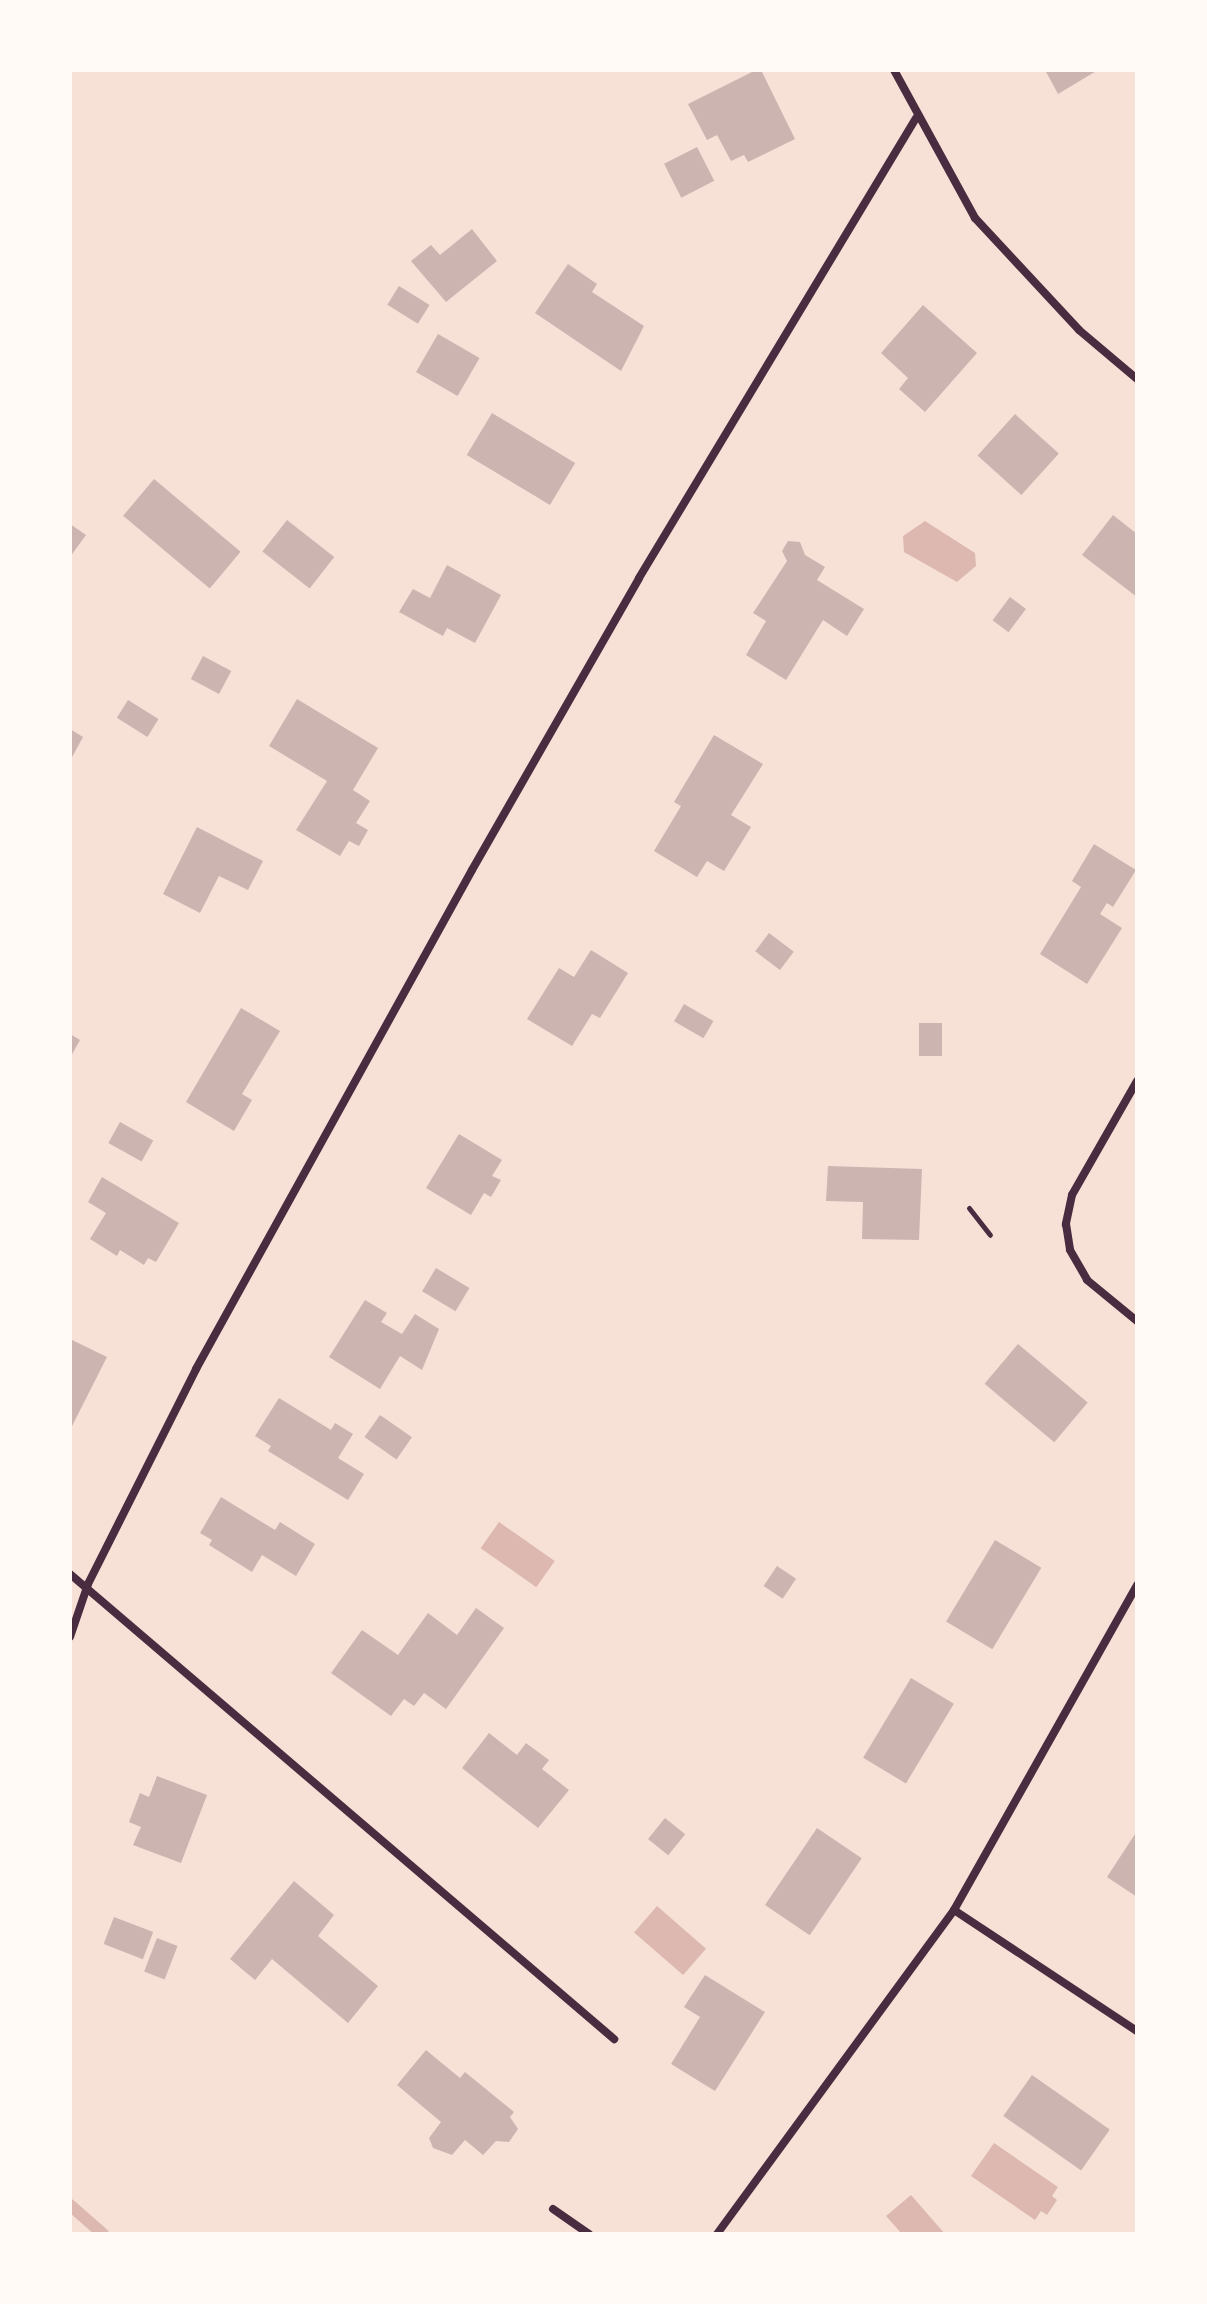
<!DOCTYPE html>
<style>
body{margin:0}
#map{position:relative;width:1207px;height:2304px;overflow:hidden;background:#f7e1d7;font-family:Quicksand,sans-serif}
div>[style]{position:absolute}
.water>*{inset:0;background:#dcb8b0;transform-origin:0 0}
.stream>*{height:12px;margin:-6px;padding:0 6px;transform-origin:6px;border-radius:6px;background:#dcb8b0}
.building>*{inset:0;background:#ccb4b1;transform-origin:0 0}
.path>*{height:5px;margin:-2.5px;padding:0 2.5px;transform-origin:2.5px;border-radius:2.5px;background:#4a2c40}
.minor>*{height:8px;margin:-4px;padding:0 4px;transform-origin:4px;border-radius:4px;background:#4a2c40}
span{translate:-50% -50%;white-space:nowrap;text-align:center;line-height:1.15;-webkit-text-stroke:7px #fffaf5;paint-order:stroke}
.frame{position:absolute;inset:0;border:72px solid #fffaf5;pointer-events:none}
</style>
<div id="map">
<div class="water">
<i style="clip-path:polygon(925px 521px,975px 553px,976px 566px,957px 582px,904px 552px,903px 536px)"></i>
<i style="left:499px;top:1522px;width:68px;height:32px;rotate:35deg"></i>
<i style="left:657px;top:1906px;width:65px;height:35px;rotate:41deg"></i>
<i style="clip-path:polygon(994px 2143px,1058px 2187px,1052px 2196px,1057px 2200px,1047px 2215px,1041px 2211px,1035px 2220px,971px 2176px)"></i>
<i style="clip-path:polygon(911px 2195px,945px 2234px,902px 2234px,886px 2216px)"></i>
</div>
<div class="stream">
<i style="left:70px;top:2205px;width:44px;rotate:41.3deg"></i>
</div>
<div class="building">
<i style="clip-path:polygon(756px 70px,761px 70px,795px 139px,748px 162px,744px 155px,731px 161px,717px 135px,707px 140px,688px 104px)"></i>
<i style="clip-path:polygon(1045px 70px,1098px 70px,1058px 94px)"></i>
<i style="left:697px;top:147px;width:38px;height:37px;rotate:63deg"></i>
<i style="clip-path:polygon(472px 229px,497px 261px,446px 302px,411px 261px,431px 245px,440px 255px)"></i>
<i style="clip-path:polygon(568px 264px,597px 284px,592px 292px,644px 326px,621px 371px,535px 313px)"></i>
<i style="left:399px;top:286px;width:36px;height:22px;rotate:32deg"></i>
<i style="clip-path:polygon(923px 305px,977px 353px,925px 412px,899px 389px,908px 378px,881px 353px)"></i>
<i style="left:438px;top:334px;width:48px;height:44px;rotate:30deg"></i>
<i style="left:492px;top:413px;width:97px;height:49px;rotate:31deg"></i>
<i style="left:1015px;top:414px;width:59px;height:56px;rotate:42deg"></i>
<i style="left:154px;top:479px;width:113px;height:48px;rotate:40deg"></i>
<i style="clip-path:polygon(1113px 515px,1137px 534px,1137px 597px,1082px 555px)"></i>
<i style="left:287px;top:520px;width:60px;height:40px;rotate:38deg"></i>
<i style="clip-path:polygon(70px 524px,86px 535px,70px 557px)"></i>
<i style="clip-path:polygon(788px 541px,800px 542px,805px 555px,825px 567px,817px 580px,864px 609px,847px 636px,823px 620px,786px 680px,746px 655px,766px 621px,753px 613px,787px 561px,782px 551px)"></i>
<i style="clip-path:polygon(447px 565px,501px 595px,475px 643px,447px 628px,443px 636px,399px 612px,413px 589px,430px 598px)"></i>
<i style="left:1010px;top:597px;width:20px;height:29px;rotate:37deg"></i>
<i style="left:203px;top:656px;width:32px;height:26px;rotate:28deg"></i>
<i style="clip-path:polygon(297px 699px,378px 748px,353px 790px,370px 801px,356px 823px,368px 830px,359px 846px,349px 841px,340px 856px,296px 830px,327px 781px,269px 746px)"></i>
<i style="left:128px;top:700px;width:36px;height:21px;rotate:32deg"></i>
<i style="clip-path:polygon(70px 729px,83px 737px,70px 761px)"></i>
<i style="clip-path:polygon(714px 735px,763px 764px,731px 815px,751px 827px,724px 871px,707px 861px,697px 877px,654px 851px,681px 806px,674px 802px)"></i>
<i style="clip-path:polygon(197px 827px,263px 861px,248px 890px,219px 876px,200px 913px,163px 894px)"></i>
<i style="clip-path:polygon(1094px 844px,1136px 870px,1113px 907px,1107px 903px,1100px 914px,1122px 928px,1087px 984px,1040px 954px,1081px 887px,1072px 881px)"></i>
<i style="left:769px;top:933px;width:31px;height:23px;rotate:37deg"></i>
<i style="clip-path:polygon(591px 950px,628px 973px,600px 1018px,592px 1014px,572px 1046px,527px 1019px,559px 968px,574px 977px)"></i>
<i style="left:684px;top:1004px;width:34px;height:20px;rotate:30deg"></i>
<i style="clip-path:polygon(241px 1008px,280px 1031px,242px 1094px,252px 1100px,234px 1131px,186px 1102px)"></i>
<i style="left:919px;top:1023px;width:23px;height:33px"></i>
<i style="clip-path:polygon(70px 1034px,80px 1040px,70px 1058px)"></i>
<i style="left:120px;top:1122px;width:38px;height:24px;rotate:29deg"></i>
<i style="clip-path:polygon(459px 1134px,502px 1160px,492px 1176px,501px 1180px,491px 1197px,484px 1193px,471px 1215px,426px 1188px)"></i>
<i style="clip-path:polygon(828px 1166px,922px 1169px,919px 1240px,862px 1239px,863px 1202px,826px 1201px)"></i>
<i style="clip-path:polygon(102px 1177px,179px 1223px,156px 1262px,148px 1258px,144px 1265px,120px 1250px,117px 1256px,90px 1239px,106px 1213px,88px 1202px)"></i>
<i style="left:436px;top:1268px;width:39px;height:27px;rotate:31deg"></i>
<i style="clip-path:polygon(365px 1300px,387px 1313px,381px 1322px,402px 1334px,415px 1314px,439px 1329px,422px 1370px,400px 1356px,380px 1389px,329px 1357px)"></i>
<i style="clip-path:polygon(70px 1339px,107px 1357px,70px 1430px)"></i>
<i style="left:1018px;top:1344px;width:91px;height:52px;rotate:40deg"></i>
<i style="clip-path:polygon(279px 1398px,331px 1430px,335px 1423px,353px 1434px,338px 1458px,364px 1474px,348px 1500px,268px 1451px,271px 1446px,255px 1436px)"></i>
<i style="left:380px;top:1415px;width:39px;height:27px;rotate:35deg"></i>
<i style="clip-path:polygon(221px 1497px,275px 1530px,280px 1522px,315px 1544px,296px 1576px,262px 1555px,252px 1572px,209px 1545px,212px 1540px,200px 1533px)"></i>
<i style="left:995px;top:1540px;width:54px;height:95px;rotate:31deg"></i>
<i style="left:777px;top:1566px;width:23px;height:24px;rotate:34deg"></i>
<i style="clip-path:polygon(476px 1608px,504px 1628px,446px 1709px,424px 1693px,414px 1706px,404px 1699px,391px 1716px,331px 1673px,362px 1630px,398px 1655px,428px 1613px,457px 1635px)"></i>
<i style="left:911px;top:1678px;width:50px;height:93px;rotate:31deg"></i>
<i style="clip-path:polygon(489px 1733px,517px 1755px,526px 1743px,549px 1760px,542px 1769px,569px 1790px,538px 1828px,462px 1768px)"></i>
<i style="clip-path:polygon(157px 1776px,207px 1795px,181px 1863px,133px 1845px,141px 1827px,129px 1822px,140px 1793px,149px 1797px)"></i>
<i style="left:665px;top:1818px;width:26px;height:27px;rotate:39deg"></i>
<i style="left:817px;top:1828px;width:54px;height:93px;rotate:34deg"></i>
<i style="clip-path:polygon(1137px 1831px,1137px 1897px,1107px 1877px)"></i>
<i style="clip-path:polygon(294px 1881px,334px 1915px,318px 1936px,378px 1986px,348px 2023px,272px 1959px,255px 1980px,230px 1959px)"></i>
<i style="left:114px;top:1917px;width:42px;height:29px;rotate:21deg"></i>
<i style="left:157px;top:1938px;width:22px;height:36px;rotate:21deg"></i>
<i style="clip-path:polygon(705px 1975px,765px 2012px,715px 2091px,671px 2064px,700px 2017px,684px 2007px)"></i>
<i style="clip-path:polygon(426px 2050px,460px 2078px,465px 2072px,514px 2112px,510px 2117px,518px 2129px,509px 2142px,496px 2141px,483px 2155px,465px 2140px,452px 2155px,433px 2148px,429px 2138px,441px 2122px,397px 2085px)"></i>
<i style="left:1032px;top:2075px;width:95px;height:50px;rotate:35deg"></i>
</div>
<div class="path">
<i style="left:969px;top:1208px;width:34px;rotate:52deg"></i>
</div>
<div class="minor">
<i style="left:894px;top:70px;width:169px;rotate:61.3deg"></i>
<i style="left:975px;top:218px;width:153px;rotate:47.1deg"></i>
<i style="left:1079px;top:330px;width:76px;rotate:40.2deg"></i>
<i style="left:1137px;top:1081px;width:131px;rotate:119.7deg"></i>
<i style="left:1072px;top:1195px;width:30px;rotate:102deg"></i>
<i style="left:1066px;top:1224px;width:26px;rotate:81deg"></i>
<i style="left:1070px;top:1250px;width:34px;rotate:60deg"></i>
<i style="left:1087px;top:1280px;width:65px;rotate:39.4deg"></i>
<i style="left:70px;top:1574px;width:716px;rotate:40.52deg"></i>
<i style="left:70px;top:1637px;width:56px;rotate:-71.2deg"></i>
<i style="left:88px;top:1584px;width:241px;rotate:-63.3deg"></i>
<i style="left:196px;top:1369px;width:570px;rotate:-61.05deg"></i>
<i style="left:472px;top:870px;width:336px;rotate:-60.2deg"></i>
<i style="left:639px;top:578px;width:537px;rotate:-58.94deg"></i>
<i style="left:954px;top:1910px;width:219px;rotate:33.5deg"></i>
<i style="left:553px;top:2209px;width:44px;rotate:34.8deg"></i>
<i style="left:717px;top:2234px;width:401px;rotate:-53.8deg"></i>
<i style="left:954px;top:1910px;width:373px;rotate:-60.6deg"></i>
</div>
<div class="frame"></div>
</div>
